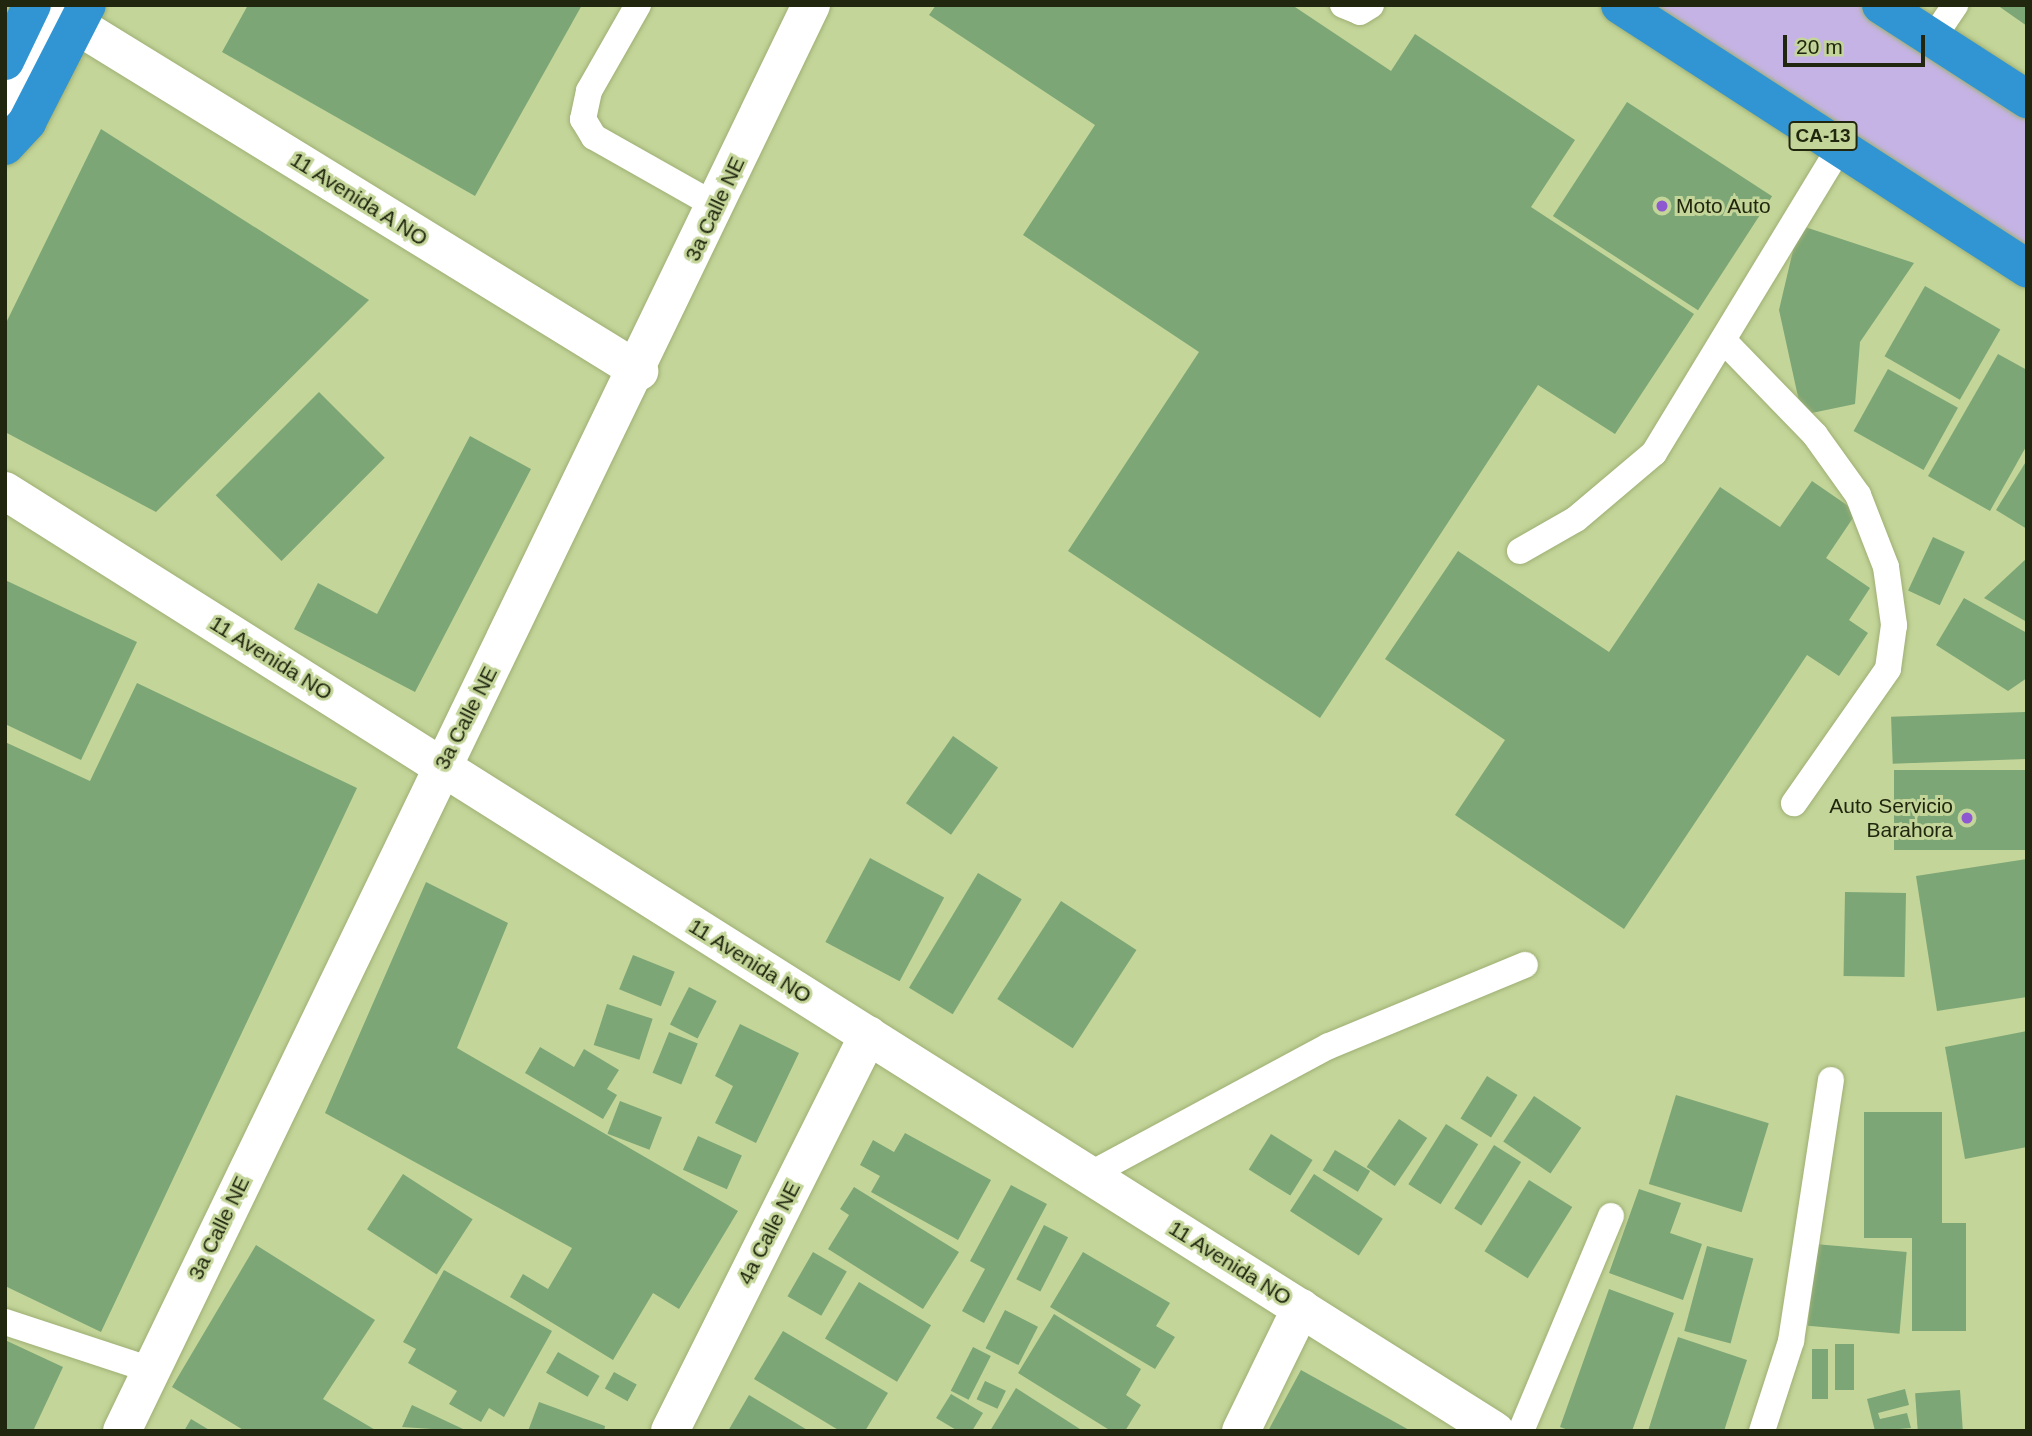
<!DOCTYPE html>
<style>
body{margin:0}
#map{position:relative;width:2032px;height:1436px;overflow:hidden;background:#c4d599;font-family:Arial,sans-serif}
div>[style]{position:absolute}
.green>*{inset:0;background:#c5b3e5}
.building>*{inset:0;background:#7ca676;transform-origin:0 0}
.roads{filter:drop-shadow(0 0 2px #9eaf74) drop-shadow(0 0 2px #9eaf74)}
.lane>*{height:26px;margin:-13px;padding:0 13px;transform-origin:13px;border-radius:13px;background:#fff}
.street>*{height:38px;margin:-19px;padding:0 19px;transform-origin:19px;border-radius:19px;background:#fff}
.secondary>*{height:38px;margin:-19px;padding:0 19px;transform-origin:19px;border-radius:19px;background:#fff}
.highway>*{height:38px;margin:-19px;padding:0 19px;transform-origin:19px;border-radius:19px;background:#3195d4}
.dots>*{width:19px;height:19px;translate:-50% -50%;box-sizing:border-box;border:4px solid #c4d599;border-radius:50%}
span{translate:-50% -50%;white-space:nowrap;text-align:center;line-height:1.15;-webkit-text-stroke:6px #c4d599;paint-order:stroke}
.shield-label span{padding:2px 5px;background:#c4d599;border:2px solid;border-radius:5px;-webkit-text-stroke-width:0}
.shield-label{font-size:19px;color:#21270f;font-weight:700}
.street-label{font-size:21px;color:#21270f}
.poi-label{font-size:21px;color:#21270f}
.left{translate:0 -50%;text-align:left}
.right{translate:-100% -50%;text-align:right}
.frame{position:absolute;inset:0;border:7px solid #21270f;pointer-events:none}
.scale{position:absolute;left:1783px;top:35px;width:142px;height:32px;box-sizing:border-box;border:4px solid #21270f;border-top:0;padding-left:9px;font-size:21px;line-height:24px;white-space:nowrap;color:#21270f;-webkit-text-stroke:5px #c4d599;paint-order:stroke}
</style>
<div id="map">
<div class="green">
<i style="clip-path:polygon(1627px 5px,1872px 5px,2027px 104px,2027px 265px)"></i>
</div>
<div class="building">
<i style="clip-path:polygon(248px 5px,582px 5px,475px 196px,222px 52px)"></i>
<i style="clip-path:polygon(936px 5px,1292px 5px,1391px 71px,1415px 34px,1575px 140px,1531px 207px,1694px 314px,1615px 434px,1538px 385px,1320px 718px,1068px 551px,1199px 352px,1023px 235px,1095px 125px,929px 15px)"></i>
<i style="clip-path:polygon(1997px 5px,2027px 5px,2027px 26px)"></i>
<i style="left:1627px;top:102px;width:173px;height:136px;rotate:33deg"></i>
<i style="clip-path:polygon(101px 129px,369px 300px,156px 512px,5px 432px,5px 325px)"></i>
<i style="clip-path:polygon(1799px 225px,1914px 263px,1860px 342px,1855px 404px,1802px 415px,1779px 310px)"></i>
<i style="left:1925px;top:286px;width:87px;height:81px;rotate:30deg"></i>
<i style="clip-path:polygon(1998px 354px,2027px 370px,2027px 445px,1990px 511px,1928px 476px)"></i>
<i style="left:1888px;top:369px;width:80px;height:71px;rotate:29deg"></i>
<i style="left:319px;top:392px;width:93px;height:146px;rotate:45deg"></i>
<i style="clip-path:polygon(470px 436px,531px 469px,415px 692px,294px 629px,318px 583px,377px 614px)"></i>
<i style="clip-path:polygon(2027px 460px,2027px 529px,1996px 510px)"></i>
<i style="clip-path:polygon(1812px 481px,1857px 512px,1826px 558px,1870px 588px,1849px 620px,1868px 633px,1839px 676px,1807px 655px,1624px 929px,1455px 815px,1505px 740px,1385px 659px,1458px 551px,1609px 652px,1720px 487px,1780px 527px)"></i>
<i style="left:1933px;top:537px;width:35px;height:59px;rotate:25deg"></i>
<i style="clip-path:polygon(2027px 558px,2027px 622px,1984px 598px)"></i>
<i style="clip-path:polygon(5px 580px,137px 642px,81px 760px,5px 724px)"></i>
<i style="clip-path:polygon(1964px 598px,2027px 633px,2027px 678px,2008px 691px,1936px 645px)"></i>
<i style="clip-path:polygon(137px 683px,357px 788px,101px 1332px,5px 1286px,5px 742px,90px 781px)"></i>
<i style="left:2025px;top:712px;width:47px;height:134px;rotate:88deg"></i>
<i style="left:953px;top:736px;width:55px;height:82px;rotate:35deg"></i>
<i style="left:2027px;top:770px;width:80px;height:133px;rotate:90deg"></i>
<i style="left:870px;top:858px;width:84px;height:95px;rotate:28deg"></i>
<i style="clip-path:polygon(2027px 859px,2027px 997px,1937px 1011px,1916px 876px)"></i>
<i style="left:978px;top:873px;width:51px;height:134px;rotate:31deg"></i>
<i style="clip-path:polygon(426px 882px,508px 923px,457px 1048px,738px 1211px,679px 1309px,653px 1293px,613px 1360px,510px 1297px,523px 1274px,548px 1289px,572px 1248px,325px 1113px)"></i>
<i style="left:1845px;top:892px;width:61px;height:84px;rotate:1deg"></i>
<i style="left:1061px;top:901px;width:90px;height:117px;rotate:33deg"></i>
<i style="left:633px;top:955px;width:45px;height:37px;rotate:22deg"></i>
<i style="left:689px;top:987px;width:31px;height:42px;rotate:27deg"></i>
<i style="left:607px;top:1004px;width:48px;height:43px;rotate:18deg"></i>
<i style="clip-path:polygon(740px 1024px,799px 1053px,756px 1143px,715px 1123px,733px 1086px,715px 1076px)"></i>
<i style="clip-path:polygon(2027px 1031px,2027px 1147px,1965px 1159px,1945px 1047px)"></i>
<i style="left:669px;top:1032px;width:31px;height:44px;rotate:22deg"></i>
<i style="clip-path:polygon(540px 1047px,574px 1067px,584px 1049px,619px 1070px,607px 1089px,617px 1095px,603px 1119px,525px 1073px)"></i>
<i style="left:1487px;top:1076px;width:36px;height:50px;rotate:32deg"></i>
<i style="left:1676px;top:1095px;width:97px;height:93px;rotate:17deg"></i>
<i style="left:1534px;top:1096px;width:57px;height:55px;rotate:34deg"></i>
<i style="left:620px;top:1101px;width:45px;height:35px;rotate:21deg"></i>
<i style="clip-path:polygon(1864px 1112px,1942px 1112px,1942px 1223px,1966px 1223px,1966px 1331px,1912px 1331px,1912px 1238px,1864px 1238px)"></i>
<i style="left:1399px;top:1119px;width:34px;height:58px;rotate:34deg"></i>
<i style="left:1446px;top:1124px;width:38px;height:71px;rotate:32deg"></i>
<i style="clip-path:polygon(905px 1133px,991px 1180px,958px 1240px,871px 1192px,880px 1176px,860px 1165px,873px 1140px,894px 1152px)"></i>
<i style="left:1271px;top:1134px;width:49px;height:42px;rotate:32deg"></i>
<i style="left:698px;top:1136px;width:48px;height:37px;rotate:24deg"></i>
<i style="left:1494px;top:1145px;width:32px;height:75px;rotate:32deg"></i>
<i style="left:1335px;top:1150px;width:41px;height:24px;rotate:31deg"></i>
<i style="left:403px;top:1174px;width:83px;height:66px;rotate:33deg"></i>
<i style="left:1314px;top:1174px;width:82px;height:44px;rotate:33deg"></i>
<i style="left:1529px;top:1180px;width:51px;height:84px;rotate:32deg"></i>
<i style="clip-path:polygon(1011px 1185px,1047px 1204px,984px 1323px,962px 1311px,985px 1269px,970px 1261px)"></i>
<i style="clip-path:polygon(854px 1187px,959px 1252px,923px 1309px,828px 1249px,849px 1215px,840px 1209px)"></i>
<i style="clip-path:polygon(1639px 1189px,1681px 1203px,1670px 1233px,1702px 1244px,1683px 1300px,1609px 1273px)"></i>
<i style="left:1044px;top:1225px;width:27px;height:61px;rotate:27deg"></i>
<i style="left:1815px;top:1244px;width:92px;height:82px;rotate:5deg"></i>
<i style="clip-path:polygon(256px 1245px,375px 1320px,323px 1399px,377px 1431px,245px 1431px,172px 1387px)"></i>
<i style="left:1707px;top:1246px;width:48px;height:88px;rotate:15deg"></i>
<i style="left:813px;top:1252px;width:39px;height:51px;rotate:30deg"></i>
<i style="clip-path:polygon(1083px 1252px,1170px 1303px,1156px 1326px,1175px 1337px,1155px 1369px,1050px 1307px)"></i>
<i style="clip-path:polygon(444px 1270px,552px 1331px,504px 1417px,489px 1408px,481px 1422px,449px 1404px,457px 1391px,408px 1363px,416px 1349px,403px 1342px)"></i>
<i style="left:859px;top:1282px;width:84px;height:66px;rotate:31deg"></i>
<i style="clip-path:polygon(1609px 1289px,1674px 1313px,1632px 1431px,1571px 1431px,1560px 1427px)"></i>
<i style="left:1005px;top:1310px;width:37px;height:43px;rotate:27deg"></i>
<i style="clip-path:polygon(1054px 1314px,1141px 1369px,1126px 1395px,1141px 1405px,1125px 1431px,1111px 1431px,1018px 1373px)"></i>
<i style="clip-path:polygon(783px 1331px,888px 1393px,865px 1431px,840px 1431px,754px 1379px)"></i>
<i style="clip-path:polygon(1678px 1337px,1747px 1360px,1724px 1431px,1648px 1431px)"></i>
<i style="clip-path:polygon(5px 1340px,63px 1367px,33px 1431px,5px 1431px)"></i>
<i style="left:1835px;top:1344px;width:19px;height:46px"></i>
<i style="left:973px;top:1347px;width:20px;height:49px;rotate:27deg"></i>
<i style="left:1812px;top:1349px;width:16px;height:50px"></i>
<i style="left:558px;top:1352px;width:48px;height:24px;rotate:30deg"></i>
<i style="clip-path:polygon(1301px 1370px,1411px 1431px,1268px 1431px)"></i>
<i style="left:614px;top:1372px;width:26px;height:19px;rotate:29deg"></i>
<i style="left:985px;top:1381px;width:23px;height:20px;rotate:25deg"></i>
<i style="clip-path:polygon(1016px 1388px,1083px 1431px,990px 1431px)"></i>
<i style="clip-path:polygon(1905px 1389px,1909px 1405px,1878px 1413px,1880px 1419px,1907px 1413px,1911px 1428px,1875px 1431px,1867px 1399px)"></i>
<i style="left:1960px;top:1390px;width:41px;height:45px;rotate:86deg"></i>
<i style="clip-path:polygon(951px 1394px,983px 1413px,972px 1431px,958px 1431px,936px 1418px)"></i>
<i style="clip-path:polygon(749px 1395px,809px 1431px,728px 1431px)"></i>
<i style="clip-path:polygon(539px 1402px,605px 1426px,604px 1431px,528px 1431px)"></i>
<i style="clip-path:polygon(412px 1405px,463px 1429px,462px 1431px,402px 1427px)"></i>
<i style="clip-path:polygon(191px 1419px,211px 1431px,184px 1431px)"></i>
</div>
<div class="roads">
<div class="lane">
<i style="left:638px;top:5px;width:99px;rotate:119.7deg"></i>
<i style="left:589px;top:91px;width:29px;rotate:102deg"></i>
<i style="left:583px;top:119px;width:21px;rotate:59deg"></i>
<i style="left:594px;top:137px;width:140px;rotate:29.5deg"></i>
<i style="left:1343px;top:5px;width:18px;rotate:22deg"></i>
<i style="left:1360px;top:12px;width:13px;rotate:-32deg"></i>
<i style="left:1933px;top:38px;width:40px;rotate:-56deg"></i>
<i style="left:1723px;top:340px;width:132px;rotate:45.9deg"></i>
<i style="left:1815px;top:435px;width:74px;rotate:54.4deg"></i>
<i style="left:1858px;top:495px;width:77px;rotate:68.7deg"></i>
<i style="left:1886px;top:567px;width:59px;rotate:82.1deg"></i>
<i style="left:1894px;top:625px;width:44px;rotate:97.8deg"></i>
<i style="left:1888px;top:669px;width:164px;rotate:125deg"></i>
<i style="left:1520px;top:551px;width:64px;rotate:-29.7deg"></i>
<i style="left:1576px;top:519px;width:102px;rotate:-40.2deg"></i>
<i style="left:1654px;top:453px;width:358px;rotate:-58.7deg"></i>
<i style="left:1089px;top:1175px;width:272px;rotate:-28.3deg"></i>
<i style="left:1329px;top:1046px;width:212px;rotate:-22.5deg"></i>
<i style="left:5px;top:1322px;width:154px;rotate:18.2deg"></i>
<i style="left:1521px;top:1431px;width:233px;rotate:-67.3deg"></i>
<i style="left:1762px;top:1431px;width:95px;rotate:-72.1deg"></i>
<i style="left:1791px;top:1341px;width:264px;rotate:-81.3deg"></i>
</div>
<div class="street">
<i style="left:78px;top:26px;width:659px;rotate:31.59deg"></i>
<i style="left:5px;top:491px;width:1762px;rotate:32.25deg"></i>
<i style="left:122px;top:1431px;width:1584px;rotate:-64.21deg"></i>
<i style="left:670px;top:1431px;width:443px;rotate:-63.4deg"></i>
<i style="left:1241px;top:1431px;width:137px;rotate:-64deg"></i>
</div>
<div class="secondary">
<i style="left:5px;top:116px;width:123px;rotate:-64.9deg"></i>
</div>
<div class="highway">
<i style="left:1620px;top:5px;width:485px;rotate:32.9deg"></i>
<i style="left:1881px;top:5px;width:174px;rotate:32.8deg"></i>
<i style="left:5px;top:61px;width:62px;rotate:-64.3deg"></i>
<i style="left:5px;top:146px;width:33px;rotate:-47deg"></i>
<i style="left:27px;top:122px;width:131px;rotate:-62.9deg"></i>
</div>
</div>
<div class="dots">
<i style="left:1662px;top:206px;background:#8d58d0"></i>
<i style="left:1967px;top:818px;background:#8d58d0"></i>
</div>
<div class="shield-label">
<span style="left:1823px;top:136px">CA-13</span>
</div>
<div class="street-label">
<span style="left:359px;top:199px;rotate:32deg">11 Avenida A NO</span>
<span style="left:715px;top:209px;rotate:-65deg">3a Calle NE</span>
<span style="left:271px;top:658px;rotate:32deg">11 Avenida NO</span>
<span style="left:466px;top:718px;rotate:-63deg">3a Calle NE</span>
<span style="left:750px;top:961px;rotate:32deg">11 Avenida NO</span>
<span style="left:219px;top:1228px;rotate:-64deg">3a Calle NE</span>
<span style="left:769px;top:1233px;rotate:-63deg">4a Calle NE</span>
<span style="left:1230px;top:1263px;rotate:32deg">11 Avenida NO</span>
</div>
<div class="poi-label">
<span class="left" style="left:1676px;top:206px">Moto Auto</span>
<span class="right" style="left:1953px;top:818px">Auto Servicio<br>Barahora</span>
</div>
<div class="frame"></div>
<div class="scale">20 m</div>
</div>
